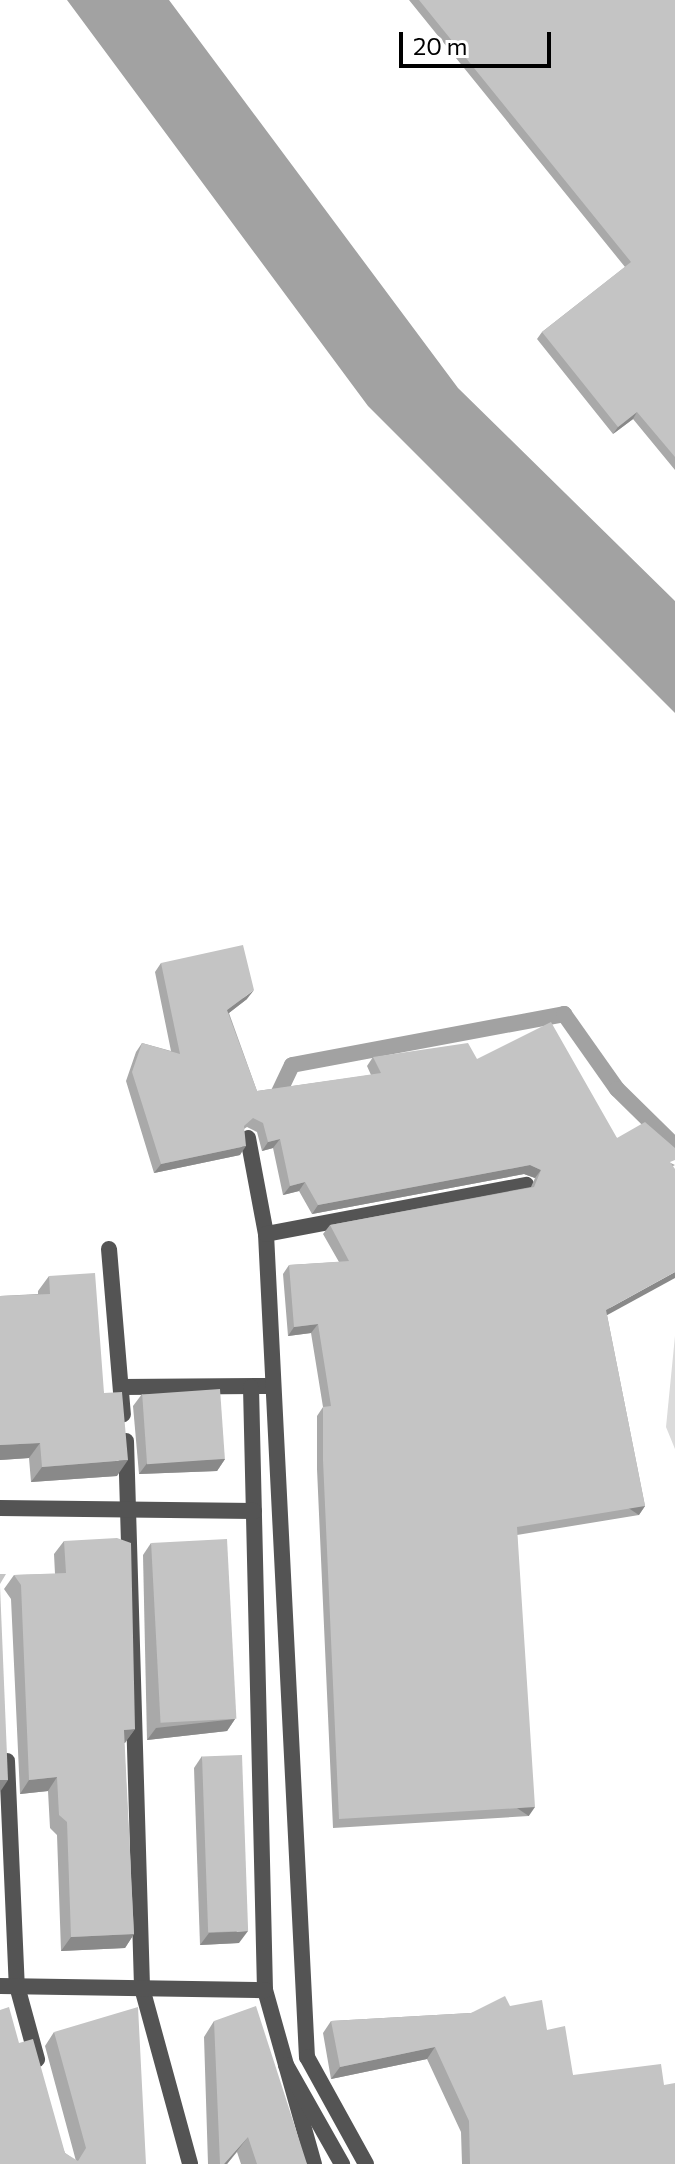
<!DOCTYPE html>
<style>
body{margin:0}
#map{position:relative;width:675px;height:2164px;overflow:hidden;background:#fff;font-family:Commissioner,sans-serif}
div>[style]{position:absolute}
.green>*{inset:0;background:#dbdbdb}
.water>*{inset:0;background:#a2a2a2}
.stream>*{height:16px;margin:-8px;padding:0 8px;transform-origin:8px;border-radius:8px;background:#a2a2a2}
.lane>*{height:16px;margin:-8px;padding:0 8px;transform-origin:8px;border-radius:8px;background:#545454}
.street>*{height:16px;margin:-8px;padding:0 8px;transform-origin:8px;border-radius:8px;background:#545454}
.wall>*{inset:0;background:#a9a9a9}
.shaded-wall>*{inset:0;background:#898989;transform-origin:0 0}
.building>*{inset:0;background:#c4c4c4;transform-origin:0 0}
span{translate:-50% -50%;white-space:nowrap;text-align:center;line-height:1.15;-webkit-text-stroke:8px #fff;paint-order:stroke}
.scale{position:absolute;left:399px;top:32px;width:152px;height:36px;box-sizing:border-box;border:4px solid #000;border-top:0;padding-left:10px;font-size:24px;line-height:28px;white-space:nowrap;color:#000;-webkit-text-stroke:6px #fff;paint-order:stroke}
</style>
<div id="map">
<div class="green">
<i style="clip-path:polygon(675px 1336px,675px 1449px,666px 1427px)"></i>
</div>
<div class="water">
<i style="clip-path:polygon(67px 0,169px 0,458px 388px,675px 601px,675px 713px,368px 406px)"></i>
</div>
<div class="stream">
<i style="left:273px;top:1105px;width:44px;rotate:-64.6deg"></i>
<i style="left:292px;top:1065px;width:277px;rotate:-10.6deg"></i>
<i style="left:564px;top:1014px;width:92px;rotate:54.8deg"></i>
<i style="left:617px;top:1089px;width:81px;rotate:44.5deg"></i>
</div>
<div class="lane">
<i style="left:109px;top:1249px;width:166px;rotate:85.2deg"></i>
<i style="left:121px;top:1387px;width:151px;rotate:-0.4deg"></i>
<i style="left:251px;top:1387px;width:603px;rotate:88.67deg"></i>
<i style="left:265px;top:1990px;width:181px;rotate:74.3deg"></i>
<i style="left:126px;top:1441px;width:547px;rotate:88.32deg"></i>
<i style="left:142px;top:1988px;width:182px;rotate:74.7deg"></i>
<i style="left:7px;top:1761px;width:225px;rotate:87.5deg"></i>
<i style="left:17px;top:1986px;width:76px;rotate:74.7deg"></i>
</div>
<div class="street">
<i style="left:248px;top:1138px;width:98px;rotate:79.4deg"></i>
<i style="left:266px;top:1234px;width:824px;rotate:87.15deg"></i>
<i style="left:307px;top:2057px;width:122px;rotate:61.1deg"></i>
<i style="left:266px;top:1234px;width:265px;rotate:-10.7deg"></i>
<i style="left:0;top:1508px;width:254px;rotate:0.7deg"></i>
<i style="left:0;top:1986px;width:265px;rotate:0.9deg"></i>
<i style="left:286px;top:2065px;width:114px;rotate:60.5deg"></i>
</div>
<div class="wall">
<i style="clip-path:polygon(409px 0,675px 0,675px 470px,633px 419px,613px 434px,537px 339px,542px 332px,625px 267px)"></i>
<i style="clip-path:polygon(161px 963px,247px 999px,229px 1013px,257px 1091px,371px 1075px,367px 1066px,373px 1057px,477px 1059px,617px 1138px,675px 1165px,673px 1166px,607px 1315px,645px 1506px,639px 1515px,517px 1535px,529px 1816px,333px 1828px,317px 1469px,317px 1416px,323px 1407px,311px 1333px,288px 1336px,283px 1274px,289px 1265px,339px 1262px,323px 1234px,330px 1225px,531px 1187px,535px 1178px,524px 1174px,312px 1214px,299px 1191px,283px 1195px,273px 1148px,262px 1151px,257px 1132px,247px 1127px,244px 1129px,240px 1155px,154px 1173px,126px 1081px,136px 1052px,142px 1043px,171px 1051px,155px 972px)"></i>
<i style="clip-path:polygon(49px 1276px,104px 1393px,117px 1476px,31px 1482px,29px 1458px,0 1460px,0 1296px,38px 1294px,38px 1291px)"></i>
<i style="clip-path:polygon(142px 1394px,225px 1459px,217px 1471px,139px 1474px,133px 1406px)"></i>
<i style="clip-path:polygon(64px 1541px,135px 1729px,124px 1743px,134px 1934px,125px 1948px,61px 1951px,57px 1835px,50px 1828px,48px 1791px,20px 1794px,11px 1599px,4px 1589px,14px 1575px,55px 1574px,54px 1554px)"></i>
<i style="clip-path:polygon(151px 1543px,235px 1719px,227px 1731px,147px 1740px,143px 1555px)"></i>
<i style="clip-path:polygon(202px 1756px,239px 1943px,200px 1945px,194px 1768px)"></i>
<i style="clip-path:polygon(510px 2006px,547px 2030px,573px 2075px,675px 2164px,462px 2164px,461px 2132px,427px 2059px,331px 2079px,323px 2033px,331px 2021px,471px 2013px)"></i>
<i style="clip-path:polygon(214px 2021px,307px 2164px,241px 2164px,237px 2152px,227px 2164px,208px 2164px,204px 2037px)"></i>
<i style="clip-path:polygon(54px 2032px,146px 2164px,0 2164px,19px 2043px,65px 2153px,76px 2161px,45px 2046px)"></i>
</div>
<div class="shaded-wall">
<i style="clip-path:polygon(637px 412px,633px 419px,613px 434px,618px 427px)"></i>
<i style="clip-path:polygon(254px 990px,247px 999px,221px 1019px,227px 1010px)"></i>
<i style="clip-path:polygon(280px 1139px,273px 1148px,262px 1151px,268px 1142px)"></i>
<i style="clip-path:polygon(246px 1146px,240px 1155px,154px 1173px,161px 1164px)"></i>
<i style="clip-path:polygon(530px 1165px,541px 1170px,535px 1178px,524px 1174px,312px 1214px,318px 1205px)"></i>
<i style="clip-path:polygon(305px 1182px,299px 1191px,283px 1195px,290px 1186px)"></i>
<i style="clip-path:polygon(675px 1272px,675px 1278px,600px 1319px,606px 1310px)"></i>
<i style="clip-path:polygon(318px 1324px,311px 1333px,288px 1336px,294px 1327px)"></i>
<i style="clip-path:polygon(40px 1443px,29px 1458px,0 1460px,0 1445px)"></i>
<i style="clip-path:polygon(225px 1459px,217px 1471px,139px 1474px,148px 1462px)"></i>
<i style="clip-path:polygon(128px 1460px,117px 1476px,31px 1482px,42px 1467px)"></i>
<i style="left:645px;top:1506px;width:11px;height:130px;rotate:124deg"></i>
<i style="clip-path:polygon(235px 1719px,227px 1731px,147px 1740px,156px 1728px)"></i>
<i style="clip-path:polygon(135px 1729px,125px 1743px,114px 1744px,124px 1730px)"></i>
<i style="clip-path:polygon(57px 1777px,48px 1791px,20px 1794px,29px 1780px)"></i>
<i style="clip-path:polygon(0 1780px,8px 1780px,0 1792px)"></i>
<i style="left:535px;top:1807px;width:11px;height:196px;rotate:124deg"></i>
<i style="clip-path:polygon(248px 1931px,239px 1943px,200px 1945px,209px 1933px)"></i>
<i style="clip-path:polygon(134px 1934px,125px 1948px,61px 1951px,71px 1937px)"></i>
<i style="clip-path:polygon(435px 2047px,427px 2059px,331px 2079px,340px 2067px)"></i>
<i style="clip-path:polygon(248px 2137px,227px 2164px,224px 2164px)"></i>
</div>
<div class="building">
<i style="clip-path:polygon(419px 0,675px 0,675px 457px,637px 412px,618px 427px,542px 332px,631px 262px)"></i>
<i style="clip-path:polygon(243px 945px,254px 990px,227px 1010px,257px 1091px,381px 1073px,373px 1057px,468px 1043px,477px 1059px,551px 1022px,617px 1138px,645px 1122px,675px 1148px,675px 1160px,670px 1162px,675px 1169px,675px 1272px,606px 1310px,645px 1506px,517px 1527px,535px 1807px,339px 1819px,323px 1460px,323px 1407px,331px 1406px,318px 1324px,294px 1327px,289px 1265px,349px 1261px,330px 1225px,534px 1187px,541px 1170px,530px 1165px,318px 1205px,305px 1182px,290px 1186px,280px 1139px,268px 1142px,263px 1123px,253px 1118px,244px 1126px,246px 1146px,161px 1164px,132px 1072px,142px 1043px,180px 1054px,161px 963px)"></i>
<i style="clip-path:polygon(95px 1273px,104px 1393px,122px 1392px,128px 1460px,42px 1467px,40px 1443px,0 1445px,0 1296px,50px 1294px,49px 1276px)"></i>
<i style="left:220px;top:1389px;width:70px;height:78px;rotate:86deg"></i>
<i style="clip-path:polygon(117px 1538px,131px 1543px,135px 1729px,124px 1730px,134px 1934px,71px 1937px,67px 1822px,59px 1815px,57px 1777px,29px 1780px,21px 1585px,14px 1575px,66px 1573px,64px 1541px)"></i>
<i style="left:227px;top:1539px;width:180px;height:76px;rotate:87deg"></i>
<i style="clip-path:polygon(0 1574px,6px 1574px,0 1584px)"></i>
<i style="clip-path:polygon(0 1586px,8px 1780px,0 1780px)"></i>
<i style="left:242px;top:1755px;width:176px;height:40px;rotate:88deg"></i>
<i style="clip-path:polygon(505px 1996px,510px 2006px,542px 2000px,547px 2030px,565px 2026px,573px 2075px,661px 2064px,664px 2085px,675px 2083px,675px 2164px,470px 2164px,469px 2121px,435px 2047px,340px 2067px,331px 2021px,471px 2013px)"></i>
<i style="clip-path:polygon(256px 2006px,307px 2164px,257px 2164px,248px 2137px,224px 2164px,220px 2164px,214px 2021px)"></i>
<i style="clip-path:polygon(9px 2007px,19px 2043px,33px 2039px,65px 2153px,78px 2161px,86px 2148px,54px 2032px,138px 2007px,146px 2164px,0 2164px,0 2010px)"></i>
</div>
<div class="scale">20 m</div>
</div>
